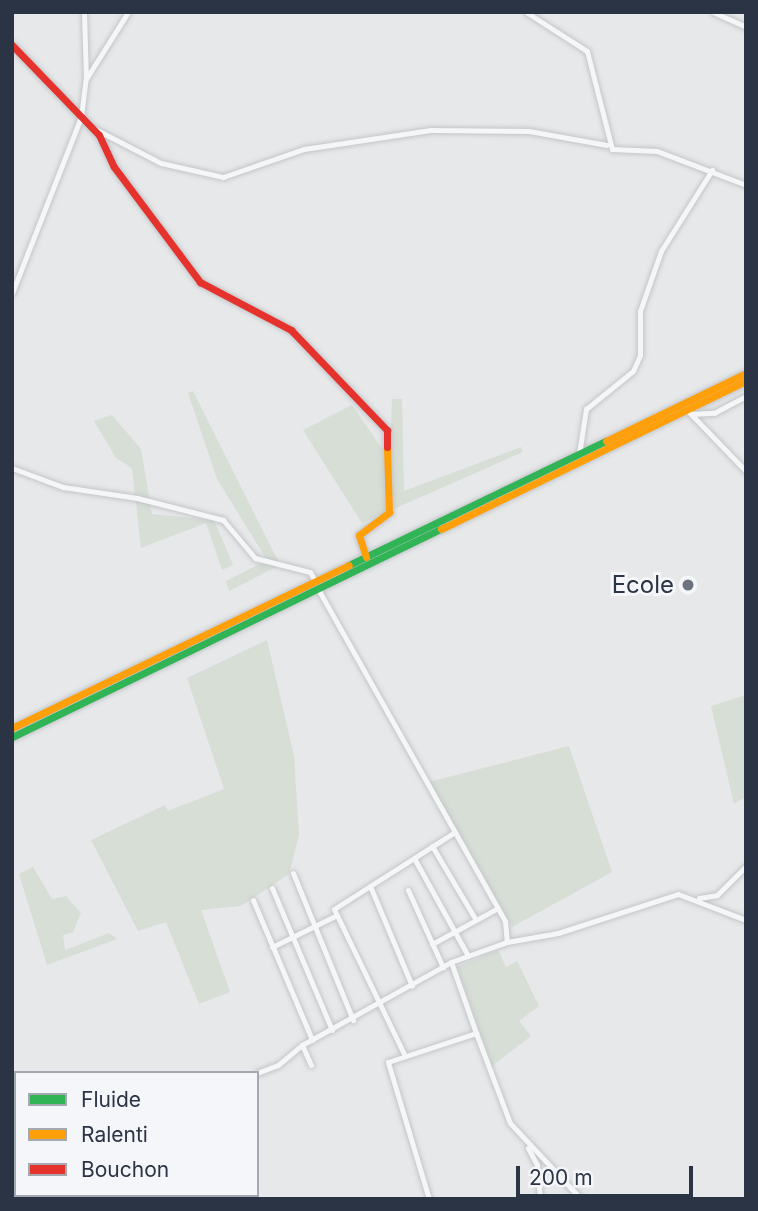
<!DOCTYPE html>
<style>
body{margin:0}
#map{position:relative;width:758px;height:1211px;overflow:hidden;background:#e6e8ea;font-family:Inter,sans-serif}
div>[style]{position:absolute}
.green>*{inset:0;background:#d6ded6}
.roads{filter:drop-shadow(0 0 2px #c4c6c8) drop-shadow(0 0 2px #c4c6c8)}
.street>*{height:5px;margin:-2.5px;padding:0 2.5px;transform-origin:2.5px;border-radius:2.5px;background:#f5f6f7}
.fast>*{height:7px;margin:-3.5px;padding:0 3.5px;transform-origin:3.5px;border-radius:3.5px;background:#30b455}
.slow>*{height:7px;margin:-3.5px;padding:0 3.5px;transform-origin:3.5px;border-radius:3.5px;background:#ff9f0a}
.jam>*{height:7px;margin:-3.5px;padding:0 3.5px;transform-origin:3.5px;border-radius:3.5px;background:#e5322d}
.dots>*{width:19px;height:19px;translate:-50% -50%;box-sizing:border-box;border:4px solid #f4f6f9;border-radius:50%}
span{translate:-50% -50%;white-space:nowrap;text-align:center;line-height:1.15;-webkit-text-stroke:6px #f4f6f9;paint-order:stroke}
.poi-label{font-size:24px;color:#2b3445}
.right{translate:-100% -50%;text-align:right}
.frame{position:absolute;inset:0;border:14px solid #2b3445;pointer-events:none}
.legend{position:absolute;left:14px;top:1071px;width:245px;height:126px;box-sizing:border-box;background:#f4f6f9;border:2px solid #a4a8b1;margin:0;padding:9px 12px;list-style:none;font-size:21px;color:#2b3445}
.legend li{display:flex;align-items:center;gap:14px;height:35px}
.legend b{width:35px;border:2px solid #a4a8b1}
.scale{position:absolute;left:516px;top:1166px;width:177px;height:32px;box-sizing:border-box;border:4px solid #2b3445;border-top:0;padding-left:9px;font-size:21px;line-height:24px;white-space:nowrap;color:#2b3445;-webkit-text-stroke:5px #f4f6f9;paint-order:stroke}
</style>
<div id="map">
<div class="green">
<i style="clip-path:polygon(193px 391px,280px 565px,229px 591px,226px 581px,267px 560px,217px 479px,188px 393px)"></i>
<i style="clip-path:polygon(392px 399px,402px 399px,404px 491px,521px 447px,523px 452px,362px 523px,303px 430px,352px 405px,390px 460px)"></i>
<i style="clip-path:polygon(112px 415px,141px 449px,152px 514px,214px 520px,233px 565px,222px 570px,206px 523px,141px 548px,132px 468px,116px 458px,94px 421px)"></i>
<i style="clip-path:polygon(267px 640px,294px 756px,299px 835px,289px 874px,241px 906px,201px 910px,230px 992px,199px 1004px,166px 922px,138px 931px,91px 840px,165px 805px,168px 811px,224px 789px,187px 678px)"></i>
<i style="clip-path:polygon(746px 695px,746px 797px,734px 804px,711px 706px)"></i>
<i style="clip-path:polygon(569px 746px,612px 872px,512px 927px,429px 782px)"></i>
<i style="clip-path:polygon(33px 867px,52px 899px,66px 896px,81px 913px,73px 932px,63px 935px,65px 950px,109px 933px,117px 939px,47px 965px,19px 874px)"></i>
<i style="clip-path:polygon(498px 950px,506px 967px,517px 961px,539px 1006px,519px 1021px,531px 1036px,492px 1066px,457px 967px)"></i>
</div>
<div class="roads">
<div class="street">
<i style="left:84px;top:12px;width:67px;rotate:88.3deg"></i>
<i style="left:86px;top:79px;width:79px;rotate:-57.9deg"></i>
<i style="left:526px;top:12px;width:72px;rotate:32.6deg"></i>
<i style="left:587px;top:51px;width:101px;rotate:75.7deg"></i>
<i style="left:612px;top:149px;width:45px;rotate:2.5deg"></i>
<i style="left:657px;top:151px;width:95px;rotate:20.9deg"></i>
<i style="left:713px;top:12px;width:36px;rotate:24deg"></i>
<i style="left:95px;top:129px;width:74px;rotate:27.3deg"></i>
<i style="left:161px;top:163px;width:64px;rotate:12.7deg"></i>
<i style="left:223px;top:177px;width:86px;rotate:-19.1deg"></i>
<i style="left:304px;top:149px;width:128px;rotate:-8.5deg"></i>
<i style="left:431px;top:130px;width:98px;rotate:0.6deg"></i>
<i style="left:529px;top:131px;width:79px;rotate:10.2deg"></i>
<i style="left:12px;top:293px;width:189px;rotate:-68.6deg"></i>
<i style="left:81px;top:117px;width:38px;rotate:-83deg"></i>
<i style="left:687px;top:410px;width:85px;rotate:46deg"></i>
<i style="left:692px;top:414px;width:22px;rotate:-3deg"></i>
<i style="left:714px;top:413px;width:36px;rotate:-28deg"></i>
<i style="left:579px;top:454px;width:46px;rotate:-81.2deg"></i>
<i style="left:586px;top:409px;width:60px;rotate:-39deg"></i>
<i style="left:633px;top:371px;width:17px;rotate:-66deg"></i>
<i style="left:640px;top:355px;width:44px;rotate:-90deg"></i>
<i style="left:640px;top:311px;width:64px;rotate:-70.7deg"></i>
<i style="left:661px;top:251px;width:96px;rotate:-57.8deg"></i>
<i style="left:12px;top:468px;width:54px;rotate:20.4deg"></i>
<i style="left:63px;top:487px;width:75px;rotate:8.5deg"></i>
<i style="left:137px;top:498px;width:89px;rotate:14.3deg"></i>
<i style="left:223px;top:520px;width:50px;rotate:49.9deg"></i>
<i style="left:255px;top:558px;width:57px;rotate:14.3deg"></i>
<i style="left:310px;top:572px;width:10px;rotate:61deg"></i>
<i style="left:318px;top:589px;width:381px;rotate:60.6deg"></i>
<i style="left:505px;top:921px;width:21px;rotate:85deg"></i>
<i style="left:432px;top:846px;width:86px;rotate:59.3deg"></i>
<i style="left:414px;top:858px;width:112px;rotate:61.1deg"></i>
<i style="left:293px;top:873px;width:159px;rotate:67.8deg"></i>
<i style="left:370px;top:886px;width:108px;rotate:67.2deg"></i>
<i style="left:272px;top:888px;width:154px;rotate:67.1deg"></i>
<i style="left:408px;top:890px;width:85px;rotate:65.6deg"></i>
<i style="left:699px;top:898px;width:18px;rotate:-9deg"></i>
<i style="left:717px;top:895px;width:41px;rotate:-45deg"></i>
<i style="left:253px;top:900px;width:152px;rotate:67.1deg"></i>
<i style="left:432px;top:944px;width:75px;rotate:-28.6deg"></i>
<i style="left:272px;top:947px;width:72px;rotate:-26.2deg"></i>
<i style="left:476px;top:1033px;width:96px;rotate:69.3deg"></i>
<i style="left:510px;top:1123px;width:104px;rotate:46.9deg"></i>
<i style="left:405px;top:1056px;width:163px;rotate:-115.8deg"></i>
<i style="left:334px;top:909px;width:143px;rotate:-32.5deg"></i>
<i style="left:311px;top:1065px;width:22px;rotate:-114deg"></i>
<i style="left:302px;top:1045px;width:171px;rotate:-29.1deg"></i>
<i style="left:451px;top:962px;width:59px;rotate:-19.7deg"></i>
<i style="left:507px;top:942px;width:52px;rotate:-10deg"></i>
<i style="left:558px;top:933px;width:126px;rotate:-18deg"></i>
<i style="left:678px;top:894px;width:73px;rotate:20.9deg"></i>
<i style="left:257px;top:1073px;width:22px;rotate:-21deg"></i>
<i style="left:278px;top:1065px;width:31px;rotate:-40deg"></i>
<i style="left:12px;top:1094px;width:6px;rotate:45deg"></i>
<i style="left:528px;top:1148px;width:19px;rotate:62deg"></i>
<i style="left:537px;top:1165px;width:34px;rotate:85deg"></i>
<i style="left:64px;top:1195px;width:4px;rotate:76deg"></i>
<i style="left:429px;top:1199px;width:143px;rotate:-106.7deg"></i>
<i style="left:388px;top:1062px;width:93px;rotate:-18.2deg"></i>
<i style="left:476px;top:1033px;width:75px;rotate:-109.4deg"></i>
</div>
<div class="fast">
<i style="left:349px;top:565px;width:285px;rotate:-25.8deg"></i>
<i style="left:12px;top:737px;width:477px;rotate:-25.9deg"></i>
</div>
<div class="slow">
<i style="left:606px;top:441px;width:156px;rotate:-25.9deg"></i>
<i style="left:441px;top:529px;width:339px;rotate:-25.9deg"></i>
<i style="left:366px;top:557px;width:23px;rotate:-108deg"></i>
<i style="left:359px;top:535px;width:38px;rotate:-37deg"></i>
<i style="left:389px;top:512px;width:65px;rotate:-91.8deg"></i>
<i style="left:12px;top:728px;width:374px;rotate:-25.8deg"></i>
</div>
<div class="jam">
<i style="left:12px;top:45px;width:125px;rotate:46deg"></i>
<i style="left:99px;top:135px;width:35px;rotate:65deg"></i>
<i style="left:114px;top:167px;width:144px;rotate:53.2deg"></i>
<i style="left:200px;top:282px;width:103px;rotate:27.8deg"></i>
<i style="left:291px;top:330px;width:139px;rotate:46.2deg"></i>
<i style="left:387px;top:430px;width:17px;rotate:90deg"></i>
</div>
</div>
<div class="dots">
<i style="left:688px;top:585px;background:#6c737f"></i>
</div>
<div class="poi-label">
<span class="right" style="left:674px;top:585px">Ecole</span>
</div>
<div class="frame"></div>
<ul class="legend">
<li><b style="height:9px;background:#30b455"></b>Fluide</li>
<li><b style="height:9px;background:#ff9f0a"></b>Ralenti</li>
<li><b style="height:9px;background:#e5322d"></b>Bouchon</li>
</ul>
<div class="scale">200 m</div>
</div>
